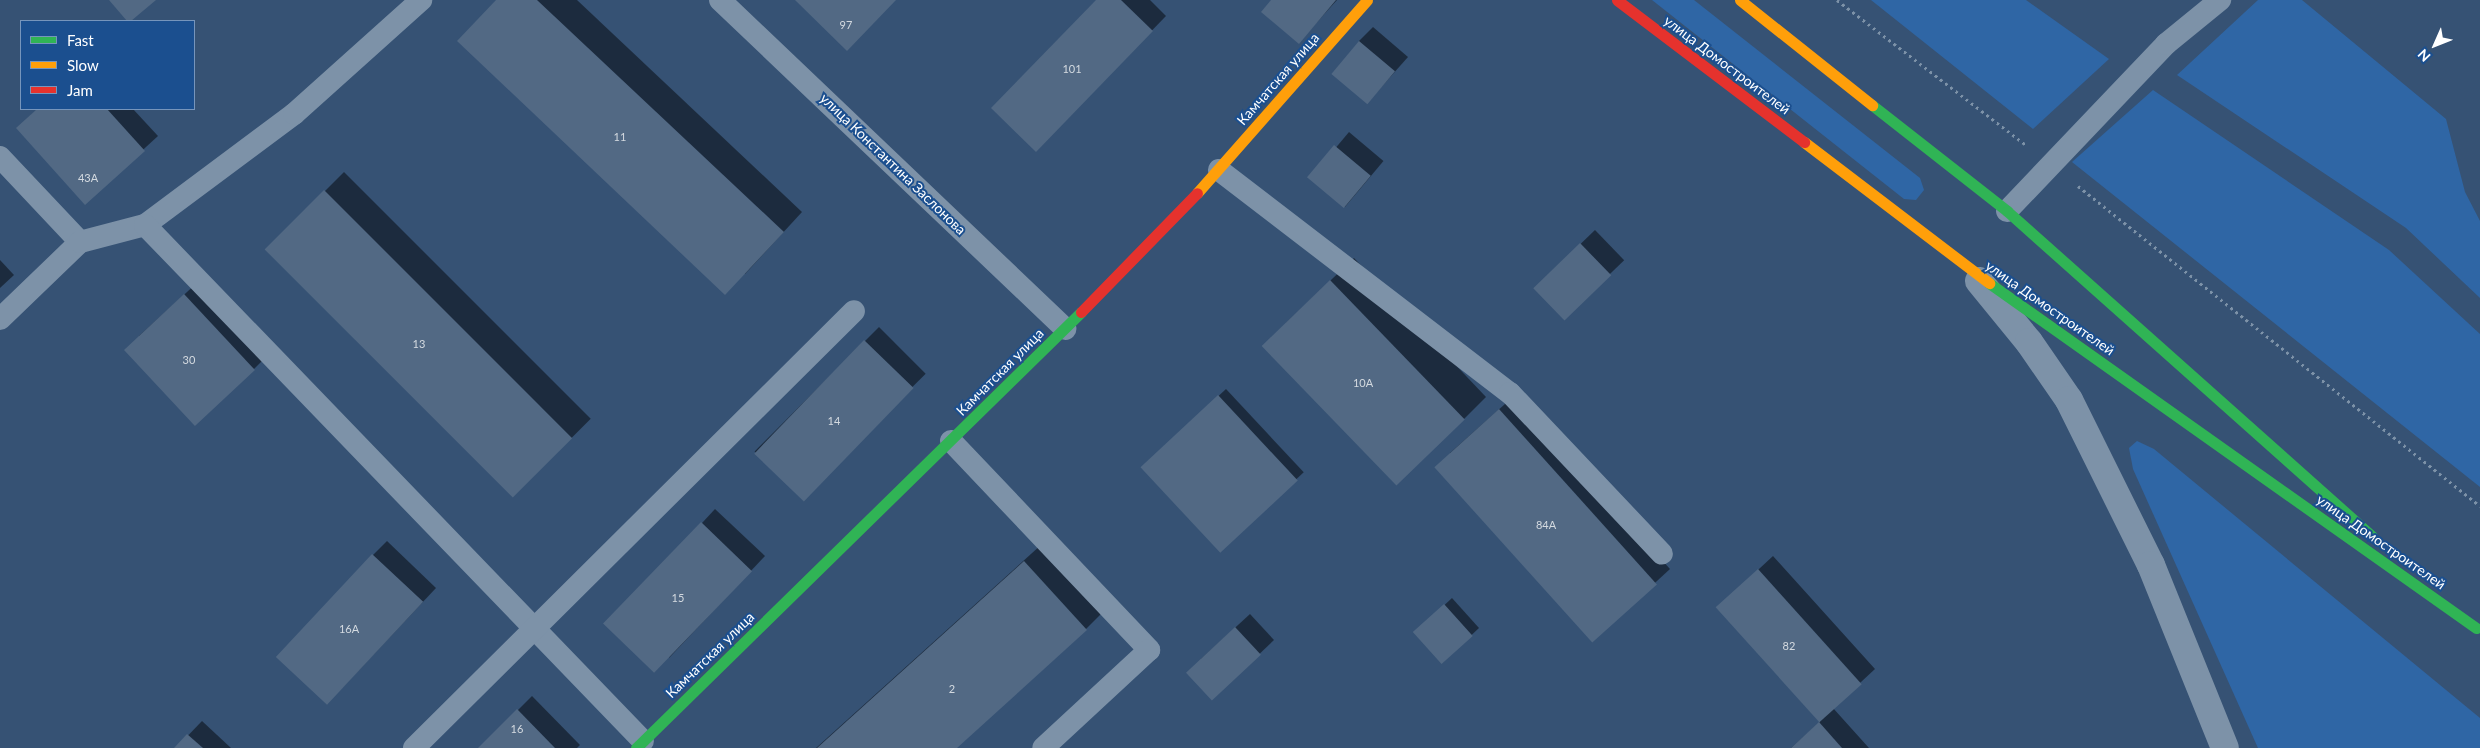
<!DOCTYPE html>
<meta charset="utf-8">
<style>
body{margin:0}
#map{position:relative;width:2480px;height:748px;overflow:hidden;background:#365274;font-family:Lato,sans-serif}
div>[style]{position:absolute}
.green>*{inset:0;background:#2f66a5}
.shadow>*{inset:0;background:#0007;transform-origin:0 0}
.building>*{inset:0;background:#526984;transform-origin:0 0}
.path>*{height:3px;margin-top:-1.5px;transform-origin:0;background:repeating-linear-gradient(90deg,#7d92a8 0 2.5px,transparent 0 6.5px)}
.lane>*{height:22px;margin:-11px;padding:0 11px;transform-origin:11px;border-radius:11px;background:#7d92a8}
.street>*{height:28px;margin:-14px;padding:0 14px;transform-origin:14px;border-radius:14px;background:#7d92a8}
.fast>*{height:11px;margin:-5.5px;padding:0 5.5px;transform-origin:5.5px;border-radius:5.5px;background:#30b455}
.slow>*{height:11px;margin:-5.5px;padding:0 5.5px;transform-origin:5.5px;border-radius:5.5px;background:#ff9f0a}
.jam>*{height:11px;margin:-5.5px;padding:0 5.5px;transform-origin:5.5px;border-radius:5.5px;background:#e5322d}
span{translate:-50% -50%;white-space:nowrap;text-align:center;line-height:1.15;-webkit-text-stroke:4px #1b4f8f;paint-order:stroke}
.number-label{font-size:11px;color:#d4dae0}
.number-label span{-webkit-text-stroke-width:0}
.street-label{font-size:14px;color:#fff}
.legend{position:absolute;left:20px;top:20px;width:175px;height:90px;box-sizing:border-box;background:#1b4f8f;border:1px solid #7695bc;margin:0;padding:6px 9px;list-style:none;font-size:15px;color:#fff}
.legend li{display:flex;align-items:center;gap:10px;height:25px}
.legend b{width:25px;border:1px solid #7695bc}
.north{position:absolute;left:2410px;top:20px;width:50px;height:50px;-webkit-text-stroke:4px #1b4f8f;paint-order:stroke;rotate:226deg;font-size:14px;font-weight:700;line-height:20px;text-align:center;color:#fff}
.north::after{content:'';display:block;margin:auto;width:18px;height:22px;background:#fff;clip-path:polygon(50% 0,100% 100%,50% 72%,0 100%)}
</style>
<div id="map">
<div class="green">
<i style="clip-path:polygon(1652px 0,1694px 0,1920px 178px,1924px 190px,1916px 200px,1904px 199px)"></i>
<i style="clip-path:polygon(1871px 0,2026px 0,2109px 59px,2033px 129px)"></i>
<i style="clip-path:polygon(2258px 0,2302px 0,2446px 119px,2465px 192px,2480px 221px,2480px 298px,2406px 228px,2177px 75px)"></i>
<i style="clip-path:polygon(2153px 90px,2389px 250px,2480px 334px,2480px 487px,2072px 162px)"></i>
<i style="clip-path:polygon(2137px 441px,2154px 449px,2480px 718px,2480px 748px,2258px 748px,2133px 469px,2129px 448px)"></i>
</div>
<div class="shadow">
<i style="clip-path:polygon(498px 0,577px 0,802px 212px,745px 274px)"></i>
<i style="clip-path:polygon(1097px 0,1150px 0,1166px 16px,1036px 150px)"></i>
<i style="clip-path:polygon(1273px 0,1337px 0,1299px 42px)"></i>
<i style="clip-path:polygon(1373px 27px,1408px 57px,1368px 102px,1359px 41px)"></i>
<i style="clip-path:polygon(38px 109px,133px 109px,158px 136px,85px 203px,31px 115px)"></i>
<i style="left:1349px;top:132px;width:45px;height:60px;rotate:40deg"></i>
<i style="left:344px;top:172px;width:349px;height:110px;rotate:45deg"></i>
<i style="left:1595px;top:230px;width:42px;height:83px;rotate:46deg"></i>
<i style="clip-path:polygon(1354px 258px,1486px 397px,1463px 420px,1286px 323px)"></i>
<i style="clip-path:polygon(0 260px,14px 275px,0 288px)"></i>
<i style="clip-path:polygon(199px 281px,268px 355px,254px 369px,139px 336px)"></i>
<i style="left:879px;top:327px;width:66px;height:176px;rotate:45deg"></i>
<i style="left:1226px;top:389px;width:114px;height:105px;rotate:47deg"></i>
<i style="clip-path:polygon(1514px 396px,1670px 569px,1593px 640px,1450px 453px)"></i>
<i style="clip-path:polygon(715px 509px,765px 556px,669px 658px,702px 523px)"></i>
<i style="clip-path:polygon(1052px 535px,1113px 602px,1086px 629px,955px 748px,816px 748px)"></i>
<i style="clip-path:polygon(387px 541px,436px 588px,341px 689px,373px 555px)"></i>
<i style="clip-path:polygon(1773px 556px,1875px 669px,1833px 708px,1869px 748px,1791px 748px,1820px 722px,1718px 607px)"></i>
<i style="clip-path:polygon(1452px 598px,1479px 628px,1443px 662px,1422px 626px)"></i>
<i style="clip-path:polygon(1250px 614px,1274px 640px,1212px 699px,1201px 659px)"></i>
<i style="clip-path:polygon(532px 696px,580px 745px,577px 748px,480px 748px)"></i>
<i style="clip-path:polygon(202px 721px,231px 748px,176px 748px)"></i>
</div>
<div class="building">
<i style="clip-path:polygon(109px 0,156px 0,131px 21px,127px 21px)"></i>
<i style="clip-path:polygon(496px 0,537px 0,784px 232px,725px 295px,457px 41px)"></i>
<i style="clip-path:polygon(795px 0,896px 0,847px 51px)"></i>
<i style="clip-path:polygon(1096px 0,1121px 0,1153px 31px,1036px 152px,991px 108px)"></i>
<i style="clip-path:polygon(1271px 0,1336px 0,1299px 44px,1261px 12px)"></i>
<i style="left:1359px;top:41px;width:47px;height:43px;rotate:40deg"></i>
<i style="clip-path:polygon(37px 109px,107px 109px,145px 151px,85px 205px,16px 128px)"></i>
<i style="left:1334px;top:145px;width:48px;height:42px;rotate:40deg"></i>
<i style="left:324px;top:190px;width:351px;height:84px;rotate:45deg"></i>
<i style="left:1580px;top:243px;width:45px;height:65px;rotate:46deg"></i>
<i style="left:1330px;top:280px;width:194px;height:95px;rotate:46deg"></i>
<i style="left:184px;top:294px;width:104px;height:82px;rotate:47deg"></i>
<i style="left:864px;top:340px;width:69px;height:158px;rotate:44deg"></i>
<i style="left:1218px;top:395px;width:117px;height:106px;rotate:47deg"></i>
<i style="left:1499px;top:409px;width:236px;height:87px;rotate:48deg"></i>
<i style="left:701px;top:522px;width:71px;height:141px;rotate:44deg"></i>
<i style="left:372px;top:554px;width:70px;height:141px;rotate:43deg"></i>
<i style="clip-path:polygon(1024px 561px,1087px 630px,957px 748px,817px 748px)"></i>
<i style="left:1758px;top:569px;width:155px;height:57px;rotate:48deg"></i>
<i style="left:1444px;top:604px;width:43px;height:42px;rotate:48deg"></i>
<i style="left:1235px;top:627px;width:38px;height:67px;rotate:47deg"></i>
<i style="clip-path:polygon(517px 709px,555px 748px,478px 748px)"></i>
<i style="clip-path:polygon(1819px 722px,1842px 748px,1791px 748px)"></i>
<i style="clip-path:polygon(187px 734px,203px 748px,174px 748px)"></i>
</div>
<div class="path">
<i style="left:1837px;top:0;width:238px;rotate:37.5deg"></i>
<i style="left:2078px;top:186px;width:514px;rotate:38.52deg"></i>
</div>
<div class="lane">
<i style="left:720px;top:0;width:477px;rotate:43.6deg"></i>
<i style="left:0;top:157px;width:117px;rotate:46.7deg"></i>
<i style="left:1219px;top:170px;width:367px;rotate:37.5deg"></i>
<i style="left:1510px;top:393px;width:221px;rotate:46.6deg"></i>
<i style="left:2007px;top:211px;width:231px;rotate:-46.4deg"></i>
<i style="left:2166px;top:44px;width:70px;rotate:-39.2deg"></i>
<i style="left:145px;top:225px;width:186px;rotate:-36.7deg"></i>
<i style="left:294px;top:114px;width:171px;rotate:-41.9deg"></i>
<i style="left:0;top:319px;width:111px;rotate:-43.9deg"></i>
<i style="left:80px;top:242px;width:67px;rotate:-14.7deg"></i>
<i style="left:145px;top:225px;width:717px;rotate:46.02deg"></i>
<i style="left:951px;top:441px;width:288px;rotate:46.5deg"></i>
<i style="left:1149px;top:650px;width:144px;rotate:137.2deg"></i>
<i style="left:414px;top:748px;width:620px;rotate:-44.8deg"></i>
</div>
<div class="street">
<i style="left:1979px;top:281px;width:79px;rotate:50.7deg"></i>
<i style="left:2029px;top:342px;width:70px;rotate:55.4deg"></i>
<i style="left:2069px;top:400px;width:184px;rotate:63.6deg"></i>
<i style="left:2151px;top:565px;width:197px;rotate:68deg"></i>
</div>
<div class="fast">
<i style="left:1872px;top:105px;width:172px;rotate:38.1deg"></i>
<i style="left:2007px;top:211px;width:489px;rotate:41.7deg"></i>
<i style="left:1989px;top:283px;width:597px;rotate:35.31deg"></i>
<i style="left:636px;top:748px;width:623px;rotate:-44.41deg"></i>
</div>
<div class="slow">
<i style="left:1740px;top:0;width:169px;rotate:38.5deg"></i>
<i style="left:1804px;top:142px;width:233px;rotate:37.3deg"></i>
<i style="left:1197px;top:193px;width:257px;rotate:-48.6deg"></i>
</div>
<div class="jam">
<i style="left:1617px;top:0;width:235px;rotate:37.2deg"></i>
<i style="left:1081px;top:312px;width:166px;rotate:-45.7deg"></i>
</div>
<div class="number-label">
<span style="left:846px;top:25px">97</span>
<span style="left:1072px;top:69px">101</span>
<span style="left:620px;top:137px">11</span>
<span style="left:88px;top:178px">43А</span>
<span style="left:419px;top:344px">13</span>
<span style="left:189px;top:360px">30</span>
<span style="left:1363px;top:383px">10А</span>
<span style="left:834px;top:421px">14</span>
<span style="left:1546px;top:525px">84А</span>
<span style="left:678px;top:598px">15</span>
<span style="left:349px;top:629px">16А</span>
<span style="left:1789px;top:646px">82</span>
<span style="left:952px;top:689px">2</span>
<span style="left:517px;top:729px">16</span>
</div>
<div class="street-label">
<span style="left:1727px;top:65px;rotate:37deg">улица Домостроителей</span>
<span style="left:1278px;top:79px;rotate:-49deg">Камчатская улица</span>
<span style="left:893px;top:164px;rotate:44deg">улица Константина Заслонова</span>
<span style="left:2050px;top:308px;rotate:35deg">улица Домостроителей</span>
<span style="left:1000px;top:372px;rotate:-45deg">Камчатская улица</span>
<span style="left:2381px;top:542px;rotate:35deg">улица Домостроителей</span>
<span style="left:710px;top:655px;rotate:-44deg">Камчатская улица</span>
</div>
<ul class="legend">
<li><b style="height:6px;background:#30b455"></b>Fast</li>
<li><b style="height:6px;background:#ff9f0a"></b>Slow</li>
<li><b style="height:6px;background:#e5322d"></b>Jam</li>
</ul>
<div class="north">N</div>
</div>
